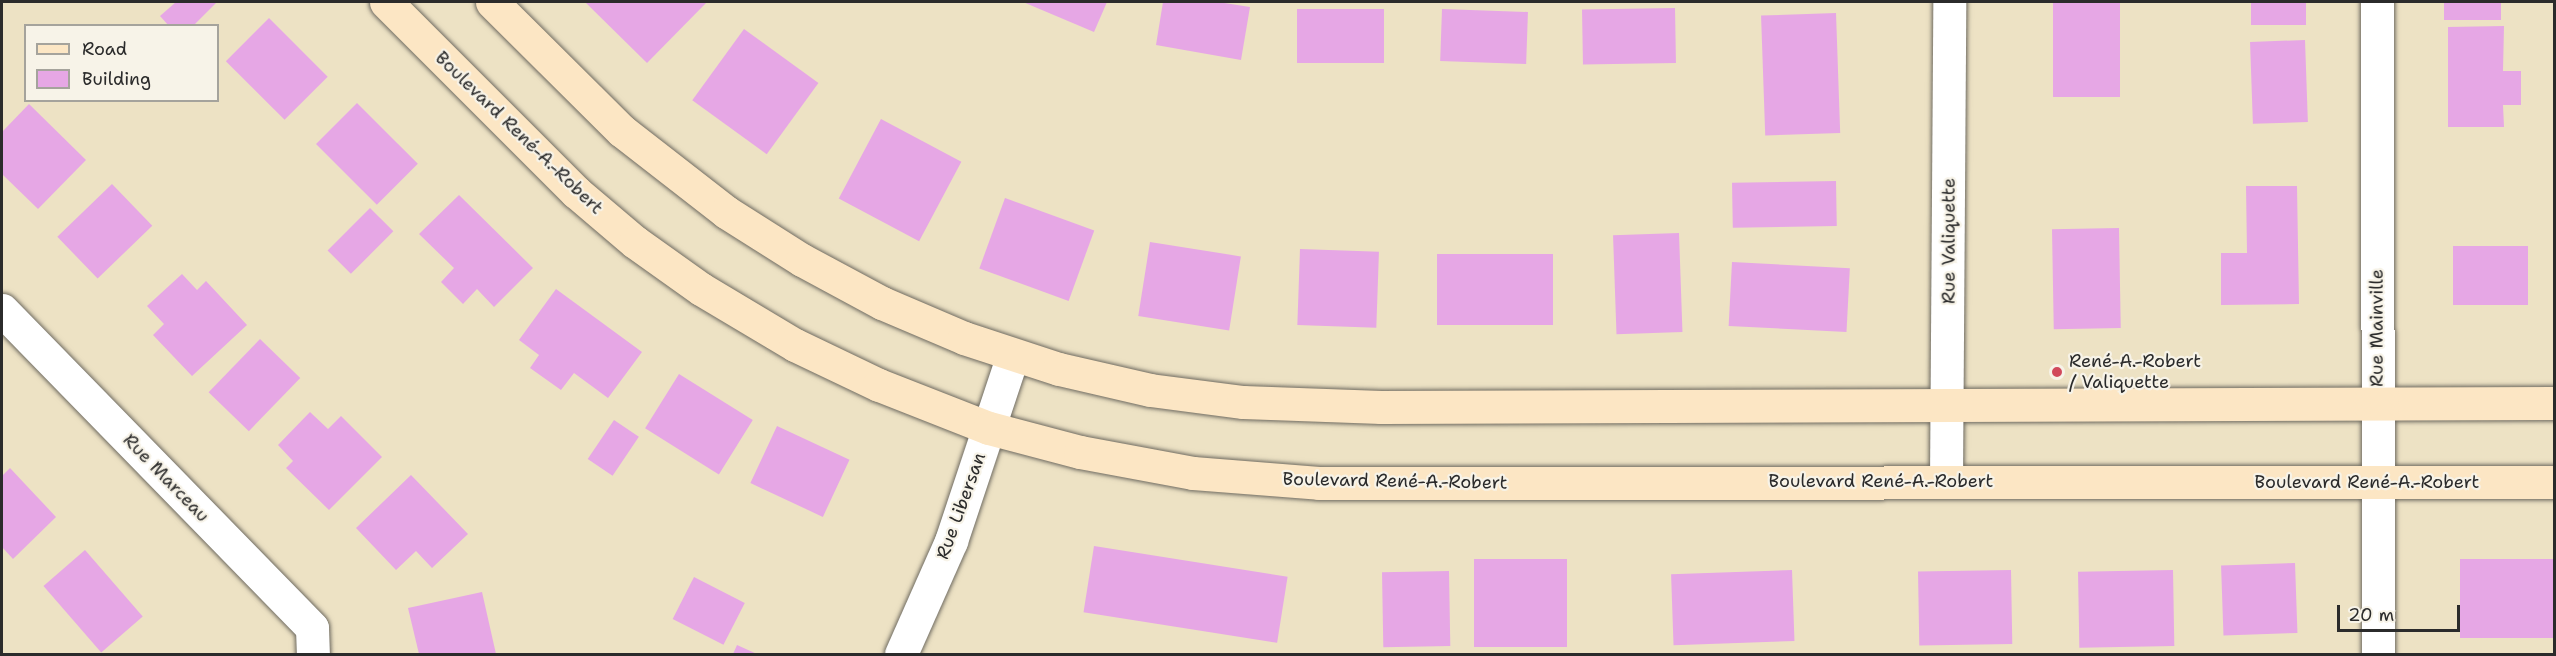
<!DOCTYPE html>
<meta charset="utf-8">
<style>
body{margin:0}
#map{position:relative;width:2556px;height:656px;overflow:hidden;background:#ede2c4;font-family:"Shantell Sans",sans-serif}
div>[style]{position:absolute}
.building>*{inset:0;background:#e6a7e5;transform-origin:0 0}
.roads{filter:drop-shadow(0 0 2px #6f6b61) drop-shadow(0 0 2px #6f6b61)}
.street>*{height:33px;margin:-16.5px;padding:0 16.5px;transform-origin:16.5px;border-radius:16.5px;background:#fff}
.secondary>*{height:33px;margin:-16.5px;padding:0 16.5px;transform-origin:16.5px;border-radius:16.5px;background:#fce6c4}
.dots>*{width:16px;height:16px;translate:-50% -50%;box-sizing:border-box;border:3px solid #f7f3e8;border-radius:50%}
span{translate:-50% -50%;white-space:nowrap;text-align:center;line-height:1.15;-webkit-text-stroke:4.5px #f7f3e8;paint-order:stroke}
.street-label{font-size:18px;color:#2b2b2b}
.poi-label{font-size:18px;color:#2b2b2b}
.left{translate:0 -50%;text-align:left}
.frame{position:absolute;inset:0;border:3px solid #2b2b2b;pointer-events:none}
.legend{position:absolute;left:24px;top:24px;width:195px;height:78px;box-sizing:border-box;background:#f7f3e8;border:2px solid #a5a39c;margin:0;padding:8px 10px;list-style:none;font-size:18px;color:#2b2b2b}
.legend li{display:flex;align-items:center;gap:12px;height:30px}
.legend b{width:30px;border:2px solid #a5a39c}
.scale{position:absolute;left:2337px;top:605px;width:123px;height:27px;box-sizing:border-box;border:3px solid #2b2b2b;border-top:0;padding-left:8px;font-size:18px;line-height:21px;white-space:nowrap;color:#2b2b2b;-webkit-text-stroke:4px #f7f3e8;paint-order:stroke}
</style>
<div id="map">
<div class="building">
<i style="clip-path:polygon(176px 2px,217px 2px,193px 26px,169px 26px,160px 16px)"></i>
<i style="clip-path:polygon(585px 2px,707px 2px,647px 63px)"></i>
<i style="clip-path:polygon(1023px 2px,1107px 2px,1094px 32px)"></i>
<i style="clip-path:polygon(1163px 2px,1218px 2px,1250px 7px,1241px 60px,1156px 45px)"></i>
<i style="left:2053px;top:2px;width:67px;height:95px"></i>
<i style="left:2251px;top:2px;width:55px;height:23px"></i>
<i style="left:2444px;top:2px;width:57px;height:18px"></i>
<i style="left:1675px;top:8px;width:55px;height:93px;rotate:89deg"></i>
<i style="left:1297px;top:9px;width:87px;height:54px"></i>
<i style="left:1442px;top:9px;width:86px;height:52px;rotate:2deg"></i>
<i style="left:1836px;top:13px;width:120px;height:75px;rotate:88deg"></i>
<i style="left:269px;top:18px;width:83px;height:61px;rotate:45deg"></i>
<i style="clip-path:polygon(2504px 26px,2503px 71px,2521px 71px,2521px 105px,2503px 105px,2504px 127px,2448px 127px,2448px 27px)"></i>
<i style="left:744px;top:29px;width:92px;height:88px;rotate:36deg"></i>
<i style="left:2305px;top:40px;width:82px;height:55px;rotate:88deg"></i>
<i style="left:357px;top:103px;width:86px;height:58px;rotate:45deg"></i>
<i style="clip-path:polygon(29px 104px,86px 160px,38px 209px,2px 174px,2px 132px)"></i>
<i style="left:881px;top:119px;width:91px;height:90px;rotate:28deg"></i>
<i style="left:1836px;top:181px;width:45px;height:104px;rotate:89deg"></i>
<i style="left:112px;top:184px;width:58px;height:76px;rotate:46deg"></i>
<i style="clip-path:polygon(2246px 186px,2297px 186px,2299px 304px,2221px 305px,2221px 253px,2247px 253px)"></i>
<i style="clip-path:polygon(459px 195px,533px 268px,494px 307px,477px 289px,463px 304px,441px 282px,454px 268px,419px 234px)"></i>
<i style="left:1005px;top:198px;width:95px;height:75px;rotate:20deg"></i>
<i style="left:370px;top:208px;width:33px;height:60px;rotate:45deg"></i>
<i style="left:2119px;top:228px;width:100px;height:67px;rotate:89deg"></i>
<i style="left:1679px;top:233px;width:99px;height:66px;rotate:88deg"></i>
<i style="left:1150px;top:242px;width:92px;height:75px;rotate:9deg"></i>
<i style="left:2528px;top:246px;width:59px;height:75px;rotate:90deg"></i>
<i style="left:1300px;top:249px;width:79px;height:76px;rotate:2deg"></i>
<i style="left:1437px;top:254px;width:116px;height:71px"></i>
<i style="left:1732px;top:262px;width:118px;height:64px;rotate:3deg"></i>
<i style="clip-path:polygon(182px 274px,197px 290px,206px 281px,247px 325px,192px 376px,153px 335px,164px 324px,147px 306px)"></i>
<i style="clip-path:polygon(556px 289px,642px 352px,608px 398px,574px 373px,561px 390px,530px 368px,539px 355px,519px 340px)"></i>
<i style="left:260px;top:339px;width:56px;height:74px;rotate:44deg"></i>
<i style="left:679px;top:374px;width:87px;height:64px;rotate:32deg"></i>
<i style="clip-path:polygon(310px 412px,328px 429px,341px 416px,382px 457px,329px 510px,286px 468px,293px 461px,278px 445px)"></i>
<i style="left:614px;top:420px;width:30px;height:47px;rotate:34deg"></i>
<i style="left:777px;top:426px;width:80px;height:63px;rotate:25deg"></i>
<i style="clip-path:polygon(10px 468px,56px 517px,13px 559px,2px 547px,2px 476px)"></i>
<i style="clip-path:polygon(411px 475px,468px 534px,432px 568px,416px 551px,396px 570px,356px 528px)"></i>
<i style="left:1094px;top:546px;width:196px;height:67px;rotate:9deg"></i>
<i style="left:85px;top:550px;width:88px;height:55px;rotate:49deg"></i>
<i style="left:1474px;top:559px;width:93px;height:88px"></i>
<i style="left:2554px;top:559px;width:79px;height:94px;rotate:90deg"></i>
<i style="left:2295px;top:563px;width:70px;height:74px;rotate:88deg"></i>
<i style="left:1792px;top:570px;width:71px;height:121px;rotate:88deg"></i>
<i style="left:2011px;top:570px;width:74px;height:93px;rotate:89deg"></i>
<i style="left:2173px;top:570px;width:76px;height:95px;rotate:89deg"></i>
<i style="left:1449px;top:571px;width:75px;height:67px;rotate:89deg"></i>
<i style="left:694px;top:577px;width:57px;height:47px;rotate:27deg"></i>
<i style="clip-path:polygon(482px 592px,496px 654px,419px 654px,408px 608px)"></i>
<i style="clip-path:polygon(737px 645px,757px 654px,733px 654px)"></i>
</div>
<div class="roads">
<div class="street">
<i style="left:2377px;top:2px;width:652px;rotate:89.91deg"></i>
<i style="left:2px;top:310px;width:444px;rotate:45.7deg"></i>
<i style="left:312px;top:628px;width:26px;rotate:88deg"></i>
<i style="left:1946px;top:480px;width:478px;rotate:-89.6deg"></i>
<i style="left:901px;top:654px;width:124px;rotate:-66.1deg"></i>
<i style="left:951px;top:541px;width:196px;rotate:-71.6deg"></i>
</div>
<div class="secondary">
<i style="left:386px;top:2px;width:269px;rotate:45deg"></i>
<i style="left:576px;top:192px;width:77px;rotate:40.3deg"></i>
<i style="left:635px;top:242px;width:81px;rotate:35.5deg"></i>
<i style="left:701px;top:289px;width:109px;rotate:30.8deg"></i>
<i style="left:795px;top:345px;width:93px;rotate:25.5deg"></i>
<i style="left:879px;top:385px;width:118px;rotate:21.4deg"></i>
<i style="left:989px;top:428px;width:94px;rotate:14.8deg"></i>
<i style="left:1080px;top:452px;width:115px;rotate:10.5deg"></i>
<i style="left:1193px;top:473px;width:126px;rotate:4.5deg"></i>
<i style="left:1319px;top:483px;width:1235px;rotate:-0.05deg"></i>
<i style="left:492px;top:2px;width:183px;rotate:44.8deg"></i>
<i style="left:622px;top:131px;width:132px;rotate:37.9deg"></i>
<i style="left:726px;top:212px;width:90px;rotate:32.3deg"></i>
<i style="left:802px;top:260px;width:91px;rotate:28.3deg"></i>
<i style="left:882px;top:303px;width:89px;rotate:23.1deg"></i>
<i style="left:964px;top:338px;width:100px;rotate:18.1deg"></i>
<i style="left:1059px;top:369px;width:93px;rotate:13deg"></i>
<i style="left:1150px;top:390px;width:94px;rotate:7.4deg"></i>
<i style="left:1243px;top:402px;width:138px;rotate:2.1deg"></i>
<i style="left:1381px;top:407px;width:1173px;rotate:-0.2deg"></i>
</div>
</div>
<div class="dots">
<i style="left:2057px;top:372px;background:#d1495b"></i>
</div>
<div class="street-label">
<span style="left:519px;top:133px;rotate:44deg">Boulevard René-A.-Robert</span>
<span style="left:1949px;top:241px;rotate:-90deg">Rue Valiquette</span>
<span style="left:2377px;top:328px;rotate:-90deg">Rue Mainville</span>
<span style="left:166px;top:478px;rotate:46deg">Rue Marceau</span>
<span style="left:1395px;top:481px;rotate:1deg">Boulevard René-A.-Robert</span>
<span style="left:1881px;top:481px">Boulevard René-A.-Robert</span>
<span style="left:2367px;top:482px">Boulevard René-A.-Robert</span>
<span style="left:961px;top:506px;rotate:-70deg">Rue Libersan</span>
</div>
<div class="poi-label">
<span class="left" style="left:2069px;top:372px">René-A.-Robert<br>/ Valiquette</span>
</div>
<div class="frame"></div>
<ul class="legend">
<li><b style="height:8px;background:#fce6c4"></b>Road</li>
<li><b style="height:16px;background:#e6a7e5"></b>Building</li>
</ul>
<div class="scale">20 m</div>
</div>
